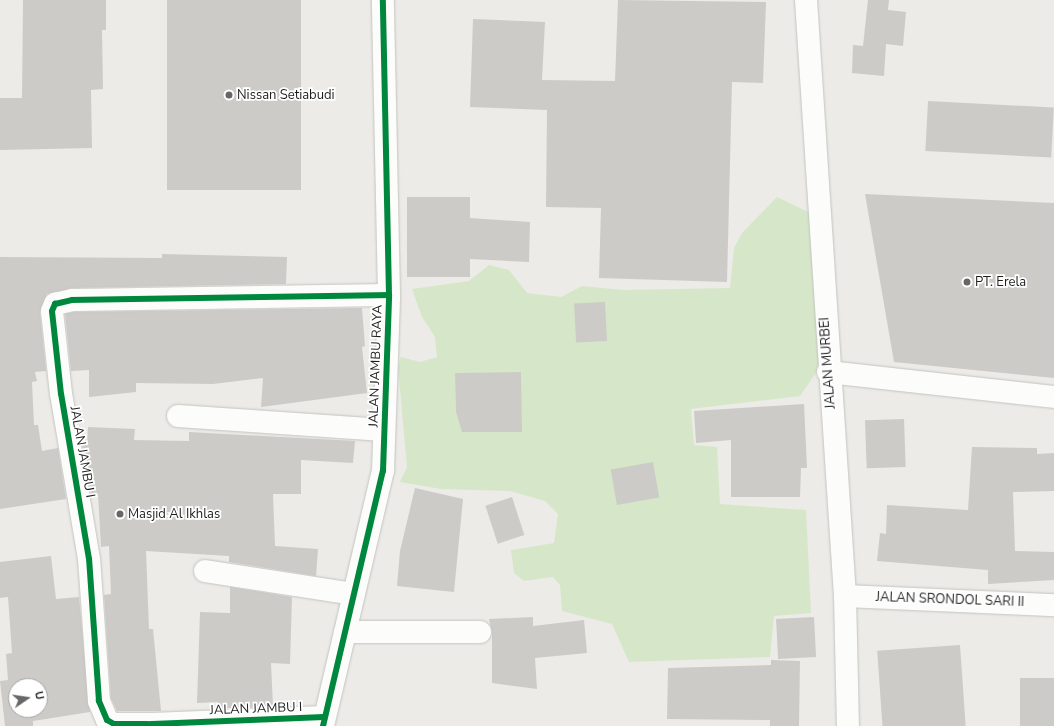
<!DOCTYPE html>
<style>
body{margin:0}
#map{position:relative;width:1054px;height:726px;overflow:hidden;background:#ecebe7;font-family:"Nunito Sans",sans-serif}
div>[style]{position:absolute}
.grass>*{inset:0;background:#d6e7c9}
.building>*{inset:0;background:#cdcbc8;transform-origin:0 0}
.roads{filter:drop-shadow(0 0 1px #c3c3c1) drop-shadow(0 0 1px #c3c3c1)}
.minor>*{height:22px;margin:-11px;padding:0 11px;transform-origin:11px;border-radius:11px;background:#fcfcfb}
.cycleway>*{height:6px;margin:-3px;padding:0 3px;transform-origin:3px;border-radius:3px;background:#00873e}
.dots>*{width:11px;height:11px;translate:-50% -50%;box-sizing:border-box;border:2px solid #fff;border-radius:50%}
span{translate:-50% -50%;white-space:nowrap;text-align:center;line-height:1.15;-webkit-text-stroke:3.5px #fff;paint-order:stroke}
.poi-label{font-size:13px;color:#1e1e1e}
.left{translate:0 -50%;text-align:left}
.street-label{font-size:13px;color:#1e1e1e}
.north{position:absolute;left:8px;top:678px;width:40px;height:40px;box-sizing:border-box;background:#fff;border:1px solid #a5a5a5;border-radius:50%;rotate:77deg;font-size:11px;font-weight:700;line-height:16px;text-align:center;color:#1e1e1e}
.north::after{content:'';display:block;margin:auto;width:14px;height:18px;background:#666664;clip-path:polygon(50% 0,100% 100%,50% 72%,0 100%)}
</style>
<div id="map">
<div class="grass">
<i style="clip-path:polygon(777px 197px,823px 219px,828px 355px,800px 396px,691px 409px,694px 445px,717px 447px,720px 504px,806px 510px,811px 613px,774px 616px,770px 657px,629px 662px,612px 624px,562px 611px,560px 585px,553px 577px,524px 581px,514px 573px,511px 550px,554px 543px,558px 514px,545px 501px,510px 491px,441px 489px,400px 482px,407px 467px,398px 367px,401px 357px,420px 362px,437px 357px,435px 337px,422px 317px,412px 289px,469px 281px,489px 265px,509px 270px,527px 293px,561px 297px,582px 286px,623px 290px,730px 288px,734px 248px,742px 233px)"></i>
</div>
<div class="building">
<i style="clip-path:polygon(23px 0,106px 0,106px 30px,102px 30px,103px 89px,91px 90px,92px 148px,0 150px,0 98px,22px 98px)"></i>
<i style="left:167px;top:0;width:134px;height:190px"></i>
<i style="clip-path:polygon(618px 0,766px 2px,763px 83px,732px 82px,727px 282px,599px 278px,601px 208px,546px 207px,547px 110px,470px 107px,473px 19px,545px 22px,542px 80px,615px 81px)"></i>
<i style="clip-path:polygon(868px 0,889px 0,888px 10px,906px 12px,903px 46px,886px 44px,884px 76px,852px 73px,853px 45px,863px 46px)"></i>
<i style="left:928px;top:101px;width:126px;height:50px;rotate:3deg"></i>
<i style="clip-path:polygon(865px 194px,1054px 203px,1054px 378px,894px 362px)"></i>
<i style="clip-path:polygon(407px 197px,470px 197px,470px 218px,530px 222px,529px 262px,470px 259px,470px 277px,407px 277px)"></i>
<i style="clip-path:polygon(162px 254px,287px 257px,286px 284px,72px 288px,47px 294px,40px 312px,46px 371px,35px 372px,37px 381px,32px 382px,34px 425px,38px 425px,42px 451px,58px 448px,66px 499px,0 509px,0 257px,162px 258px)"></i>
<i style="left:605px;top:302px;width:39px;height:31px;rotate:87deg"></i>
<i style="clip-path:polygon(362px 308px,365px 346px,362px 347px,367px 393px,261px 407px,263px 378px,213px 384px,136px 383px,136px 392px,89px 397px,89px 370px,71px 371px,65px 314px,74px 312px)"></i>
<i style="clip-path:polygon(521px 372px,522px 432px,462px 432px,456px 412px,455px 373px)"></i>
<i style="clip-path:polygon(804px 404px,807px 468px,801px 468px,800px 497px,731px 497px,731px 440px,696px 443px,694px 411px)"></i>
<i style="left:904px;top:419px;width:48px;height:39px;rotate:88deg"></i>
<i style="clip-path:polygon(88px 427px,135px 429px,134px 440px,189px 441px,189px 432px,355px 441px,353px 463px,301px 460px,301px 494px,273px 494px,275px 546px,318px 549px,316px 576px,229px 562px,229px 556px,146px 551px,149px 629px,153px 629px,161px 711px,117px 711px,111px 698px,104px 595px,111px 594px,109px 546px,101px 547px,98px 494px,91px 495px,82px 444px,87px 444px)"></i>
<i style="clip-path:polygon(972px 447px,1037px 448px,1037px 454px,1054px 453px,1054px 491px,1013px 492px,1015px 551px,1054px 552px,1054px 580px,988px 584px,988px 570px,877px 561px,880px 533px,886px 534px,887px 505px,968px 510px)"></i>
<i style="left:653px;top:462px;width:36px;height:43px;rotate:80deg"></i>
<i style="clip-path:polygon(415px 488px,463px 499px,454px 592px,397px 586px,400px 551px)"></i>
<i style="left:512px;top:497px;width:40px;height:28px;rotate:72deg"></i>
<i style="clip-path:polygon(evenodd,51px 556px,56px 599px,79px 597px,90px 712px,33px 721px,33px 726px,5px 726px,0 681px,8px 680px,6px 654px,12px 653px,8px 597px,0 598px,0 562px,51px 556px,16px 686px,40px 686px,40px 710px,16px 710px,16px 686px)"></i>
<i style="clip-path:polygon(230px 587px,292px 597px,290px 664px,271px 663px,273px 706px,218px 709px,218px 702px,197px 703px,200px 612px,230px 613px)"></i>
<i style="clip-path:polygon(533px 617px,533px 626px,584px 620px,587px 653px,535px 658px,537px 689px,492px 683px,492px 632px,489px 619px)"></i>
<i style="left:814px;top:617px;width:40px;height:38px;rotate:87deg"></i>
<i style="left:960px;top:645px;width:81px;height:83px;rotate:86deg"></i>
<i style="clip-path:polygon(771px 660px,800px 661px,799px 726px,770px 726px,770px 720px,667px 719px,668px 668px,771px 665px)"></i>
<i style="left:1054px;top:678px;width:48px;height:34px;rotate:90deg"></i>
</div>
<div class="roads">
<div class="minor">
<i style="left:806px;top:0;width:597px;rotate:86.26deg"></i>
<i style="left:845px;top:596px;width:130px;rotate:88.7deg"></i>
<i style="left:828px;top:372px;width:227px;rotate:6.3deg"></i>
<i style="left:178px;top:416px;width:206px;rotate:3.9deg"></i>
<i style="left:205px;top:571px;width:150px;rotate:8.8deg"></i>
<i style="left:845px;top:596px;width:209px;rotate:2.5deg"></i>
<i style="left:345px;top:632px;width:135px"></i>
<i style="left:324px;top:717px;width:178px;rotate:177.7deg"></i>
<i style="left:146px;top:724px;width:32px;rotate:180deg"></i>
<i style="left:114px;top:724px;width:8px;rotate:-150deg"></i>
<i style="left:107px;top:720px;width:21px;rotate:-113deg"></i>
<i style="left:99px;top:701px;width:142px;rotate:-94deg"></i>
<i style="left:89px;top:559px;width:167px;rotate:-99.6deg"></i>
<i style="left:61px;top:394px;width:83px;rotate:-96.2deg"></i>
<i style="left:52px;top:311px;width:8px;rotate:-67deg"></i>
<i style="left:55px;top:304px;width:17px;rotate:-13deg"></i>
<i style="left:72px;top:300px;width:317px;rotate:-0.9deg"></i>
<i style="left:323px;top:726px;width:262px;rotate:-76.8deg"></i>
<i style="left:383px;top:471px;width:176px;rotate:-88deg"></i>
<i style="left:389px;top:295px;width:295px;rotate:-91.2deg"></i>
</div>
</div>
<div class="cycleway">
<i style="left:324px;top:717px;width:178px;rotate:177.7deg"></i>
<i style="left:146px;top:724px;width:32px;rotate:180deg"></i>
<i style="left:114px;top:724px;width:8px;rotate:-150deg"></i>
<i style="left:107px;top:720px;width:21px;rotate:-113deg"></i>
<i style="left:99px;top:701px;width:142px;rotate:-94deg"></i>
<i style="left:89px;top:559px;width:167px;rotate:-99.6deg"></i>
<i style="left:61px;top:394px;width:83px;rotate:-96.2deg"></i>
<i style="left:52px;top:311px;width:8px;rotate:-67deg"></i>
<i style="left:55px;top:304px;width:17px;rotate:-13deg"></i>
<i style="left:72px;top:300px;width:317px;rotate:-0.9deg"></i>
<i style="left:323px;top:726px;width:262px;rotate:-76.8deg"></i>
<i style="left:383px;top:471px;width:176px;rotate:-88deg"></i>
<i style="left:389px;top:295px;width:295px;rotate:-91.2deg"></i>
</div>
<div class="dots">
<i style="left:229px;top:95px;background:#666664"></i>
<i style="left:967px;top:282px;background:#666664"></i>
<i style="left:120px;top:514px;background:#666664"></i>
</div>
<div class="poi-label">
<span class="left" style="left:237px;top:95px">Nissan Setiabudi</span>
<span class="left" style="left:975px;top:282px">PT. Erela</span>
<span class="left" style="left:128px;top:514px">Masjid Al Ikhlas</span>
</div>
<div class="street-label">
<span style="left:828px;top:363px;rotate:-94deg">JALAN MURBEI</span>
<span style="left:376px;top:366px;rotate:-88deg">JALAN JAMBU RAYA</span>
<span style="left:82px;top:452px;rotate:80deg">JALAN JAMBU I</span>
<span style="left:950px;top:600px;rotate:2deg">JALAN SRONDOL SARI II</span>
<span style="left:256px;top:709px;rotate:-2deg">JALAN JAMBU I</span>
</div>
<div class="north">U</div>
</div>
